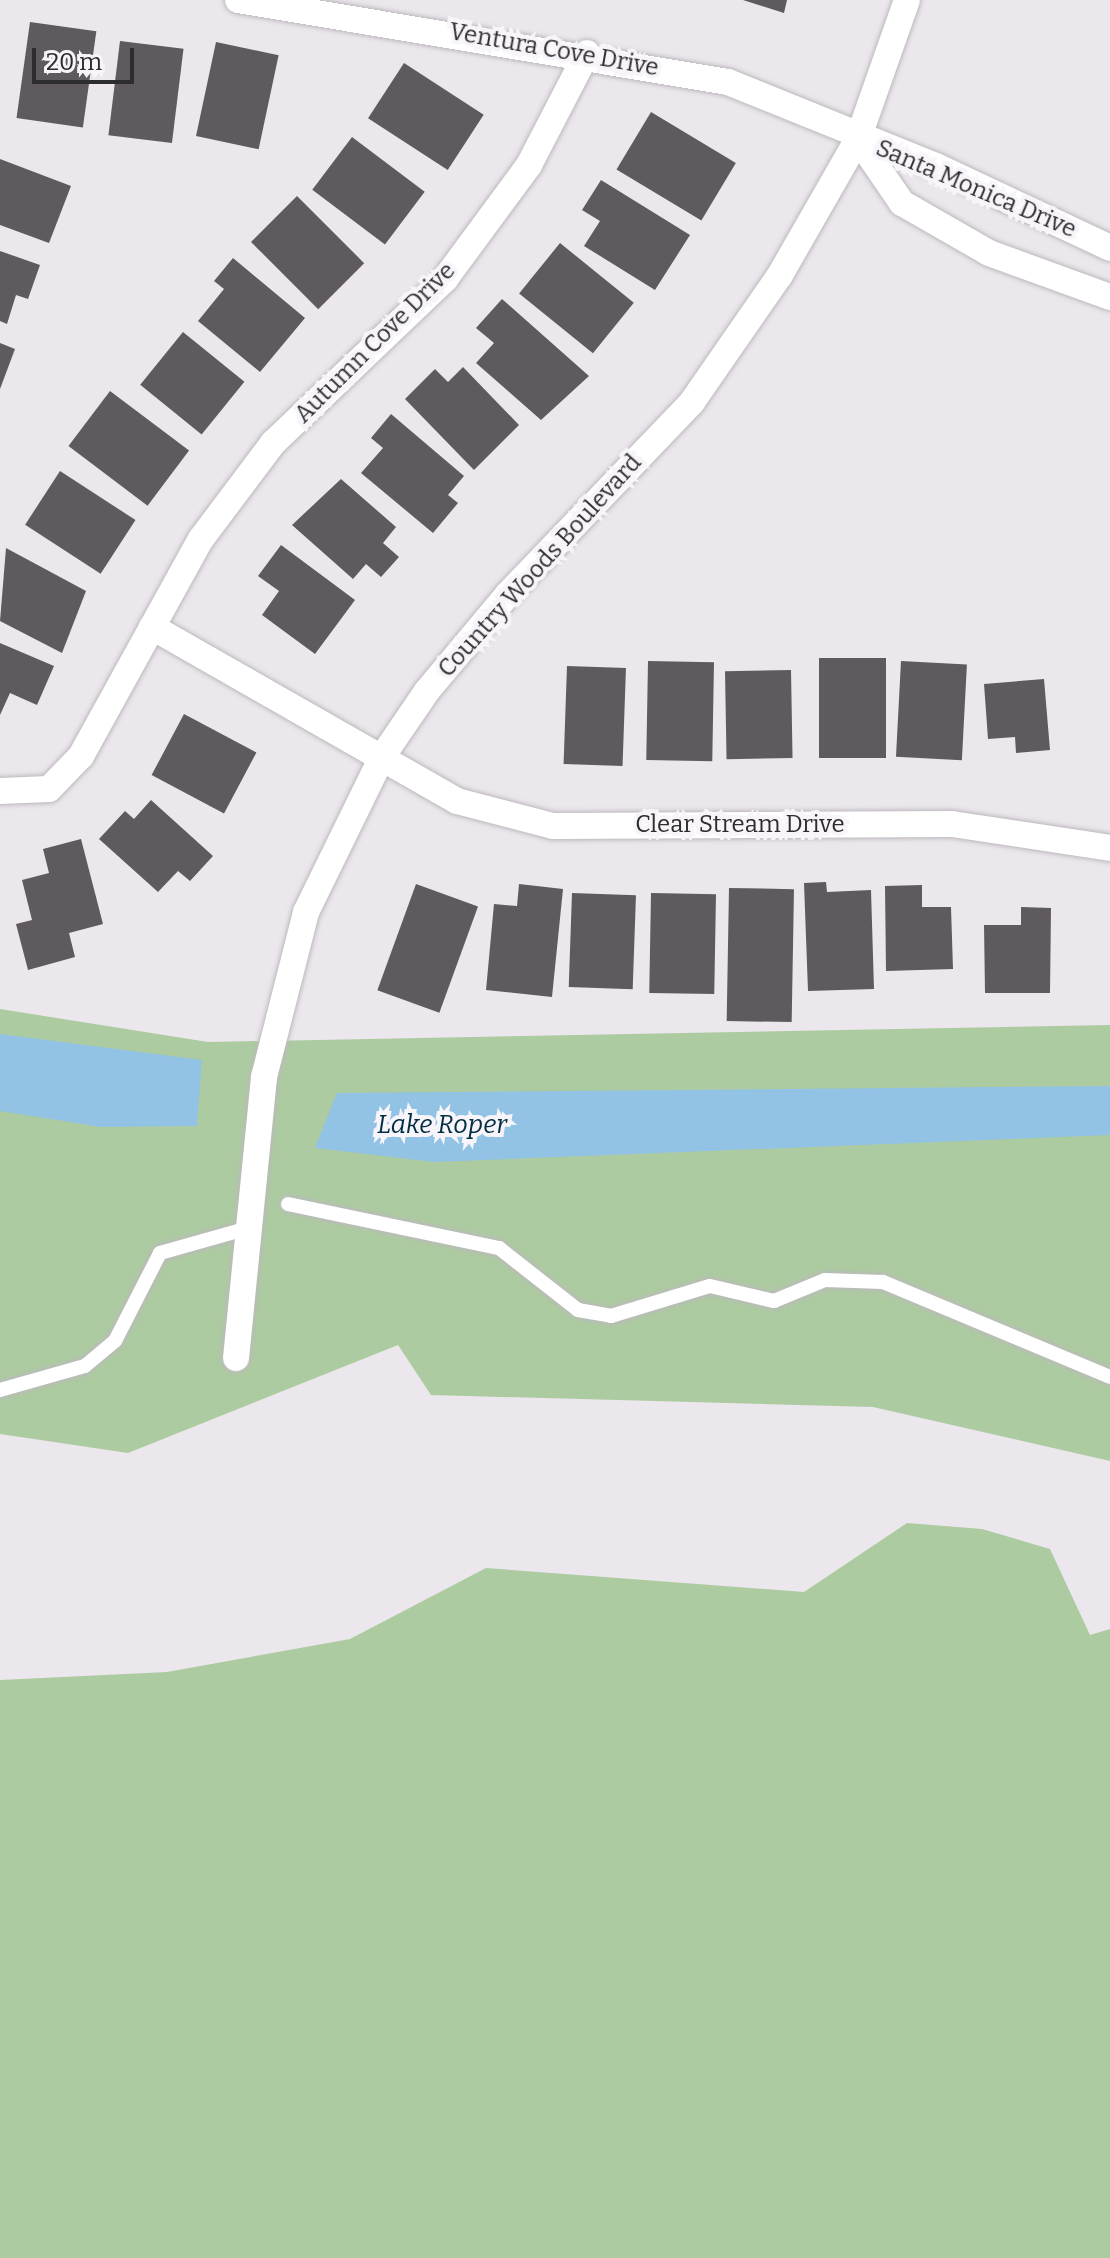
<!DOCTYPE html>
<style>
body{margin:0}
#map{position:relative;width:1110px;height:2258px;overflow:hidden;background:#ebe7ec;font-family:Bitter,serif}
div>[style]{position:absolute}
.green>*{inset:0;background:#adcba1}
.water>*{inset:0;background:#92c3e4}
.building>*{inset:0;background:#5f5a5d;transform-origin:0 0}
.roads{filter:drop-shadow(0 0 2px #bcb8bd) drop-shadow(0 0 2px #bcb8bd)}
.service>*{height:14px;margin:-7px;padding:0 7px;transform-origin:7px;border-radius:7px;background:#fff}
.minor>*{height:26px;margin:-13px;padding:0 13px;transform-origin:13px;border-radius:13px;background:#fff}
span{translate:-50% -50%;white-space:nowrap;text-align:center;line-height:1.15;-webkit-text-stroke:8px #f8f5fa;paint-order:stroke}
.street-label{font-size:24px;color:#2d2c2e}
.water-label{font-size:26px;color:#032d43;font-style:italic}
.scale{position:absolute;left:32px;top:48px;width:102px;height:36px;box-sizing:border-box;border:4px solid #2d2c2e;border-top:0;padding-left:10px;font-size:24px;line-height:28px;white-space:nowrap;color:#2d2c2e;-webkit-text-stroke:6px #f8f5fa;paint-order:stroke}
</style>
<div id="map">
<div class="green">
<i style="clip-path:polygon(0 1009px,208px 1042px,1110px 1025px,1110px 1461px,873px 1407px,431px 1395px,398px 1345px,128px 1453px,0 1434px)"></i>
<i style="clip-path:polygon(907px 1523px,982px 1529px,1050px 1549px,1090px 1635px,1110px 1629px,1110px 2258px,0 2258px,0 1680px,167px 1672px,350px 1639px,486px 1568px,804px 1592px)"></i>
</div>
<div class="water">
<i style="clip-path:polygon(0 1034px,202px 1060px,197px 1126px,101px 1127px,0 1111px)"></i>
<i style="clip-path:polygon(1110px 1086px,1110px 1135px,434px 1162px,315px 1148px,337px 1093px)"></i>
</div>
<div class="building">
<i style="clip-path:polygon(743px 0,787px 0,784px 13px)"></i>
<i style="left:30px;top:22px;width:67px;height:97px;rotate:8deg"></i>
<i style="left:120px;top:41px;width:64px;height:95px;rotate:7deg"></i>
<i style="left:216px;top:42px;width:64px;height:96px;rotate:12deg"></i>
<i style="left:404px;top:63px;width:95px;height:66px;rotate:33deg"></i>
<i style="left:651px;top:112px;width:99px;height:67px;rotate:31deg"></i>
<i style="left:352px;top:137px;width:91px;height:66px;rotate:37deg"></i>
<i style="clip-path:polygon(0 159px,71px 186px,49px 243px,0 225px)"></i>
<i style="clip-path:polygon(601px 180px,690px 235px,655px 290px,584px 246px,600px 221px,582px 210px)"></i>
<i style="left:297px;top:196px;width:95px;height:65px;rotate:45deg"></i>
<i style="left:560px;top:243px;width:95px;height:65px;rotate:39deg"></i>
<i style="clip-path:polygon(0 251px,40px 265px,28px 299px,16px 295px,7px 324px,0 321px)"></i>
<i style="clip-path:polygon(233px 258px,305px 318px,260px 372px,198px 321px,224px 289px,214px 281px)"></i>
<i style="clip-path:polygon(502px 299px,589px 376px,541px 420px,476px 363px,494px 343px,476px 328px)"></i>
<i style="left:183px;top:332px;width:79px;height:68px;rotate:39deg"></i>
<i style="clip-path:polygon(0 343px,15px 349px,0 389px)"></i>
<i style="clip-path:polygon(463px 367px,519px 425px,474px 470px,405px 399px,435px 369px,448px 382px)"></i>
<i style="left:110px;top:391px;width:99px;height:69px;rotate:37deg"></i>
<i style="clip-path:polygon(391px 414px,464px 476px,448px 495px,458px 503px,433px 533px,361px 473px,383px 448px,371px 438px)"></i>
<i style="left:60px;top:471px;width:90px;height:64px;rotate:33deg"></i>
<i style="clip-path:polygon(341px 479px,396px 527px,383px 543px,399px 557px,381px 577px,366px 564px,353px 579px,292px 525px)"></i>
<i style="clip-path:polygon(281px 545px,355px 600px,315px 654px,262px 615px,279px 591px,258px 576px)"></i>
<i style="clip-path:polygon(6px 548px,86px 591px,62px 653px,0 621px)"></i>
<i style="clip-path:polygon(0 643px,54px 666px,37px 705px,10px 693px,0 715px)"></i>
<i style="left:819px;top:658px;width:67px;height:100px"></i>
<i style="left:648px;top:661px;width:66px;height:99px;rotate:1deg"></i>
<i style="left:901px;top:661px;width:66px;height:96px;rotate:3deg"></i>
<i style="left:567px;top:666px;width:59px;height:98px;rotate:2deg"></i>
<i style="left:791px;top:670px;width:88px;height:66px;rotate:89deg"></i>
<i style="clip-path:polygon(1044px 679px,1050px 750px,1016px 753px,1015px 737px,988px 739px,984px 684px)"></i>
<i style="left:184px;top:714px;width:82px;height:69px;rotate:28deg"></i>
<i style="clip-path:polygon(151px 800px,213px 856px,190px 881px,178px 871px,158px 892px,99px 839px,125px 811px,134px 819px)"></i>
<i style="clip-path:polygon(81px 839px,103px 924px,69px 933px,75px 957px,28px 970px,16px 924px,32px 920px,22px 880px,49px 873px,43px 849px)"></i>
<i style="clip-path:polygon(826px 882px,827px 892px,871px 890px,874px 989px,808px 991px,804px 883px)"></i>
<i style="left:416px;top:884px;width:66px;height:113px;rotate:20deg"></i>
<i style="clip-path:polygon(519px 884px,563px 889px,552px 997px,486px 990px,494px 904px,517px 906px)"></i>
<i style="clip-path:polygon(922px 885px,922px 907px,951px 907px,953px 969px,886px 971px,885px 886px)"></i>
<i style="left:729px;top:888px;width:65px;height:133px;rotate:1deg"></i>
<i style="left:572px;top:893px;width:64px;height:94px;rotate:2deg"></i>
<i style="left:651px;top:893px;width:65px;height:100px;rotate:1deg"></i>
<i style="clip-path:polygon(1021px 907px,1051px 908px,1050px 993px,985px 993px,984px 925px,1021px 925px)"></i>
</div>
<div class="roads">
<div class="service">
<i style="left:288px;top:1204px;width:216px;rotate:11.8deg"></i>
<i style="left:499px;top:1248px;width:100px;rotate:38.1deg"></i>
<i style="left:578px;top:1310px;width:34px;rotate:10deg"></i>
<i style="left:611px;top:1316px;width:103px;rotate:-16.9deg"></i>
<i style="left:710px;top:1286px;width:66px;rotate:13.2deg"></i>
<i style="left:774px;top:1301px;width:55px;rotate:-22.4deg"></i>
<i style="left:825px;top:1280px;width:58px;rotate:2deg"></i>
<i style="left:883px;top:1282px;width:246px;rotate:22.7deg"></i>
<i style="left:0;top:1390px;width:88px;rotate:-15.8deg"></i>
<i style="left:85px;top:1366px;width:39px;rotate:-40deg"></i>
<i style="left:115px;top:1341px;width:99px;rotate:-62.9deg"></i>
<i style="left:160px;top:1253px;width:92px;rotate:-15.7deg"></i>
</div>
<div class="minor">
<i style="left:238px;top:0;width:497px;rotate:9.5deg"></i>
<i style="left:728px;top:82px;width:224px;rotate:22deg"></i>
<i style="left:936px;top:166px;width:192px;rotate:25.2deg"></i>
<i style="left:858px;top:139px;width:78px;rotate:55.5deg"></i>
<i style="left:902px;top:203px;width:100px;rotate:29.9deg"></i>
<i style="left:989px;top:253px;width:129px;rotate:20deg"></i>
<i style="left:152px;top:627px;width:351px;rotate:29.7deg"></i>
<i style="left:457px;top:801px;width:99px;rotate:14.6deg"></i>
<i style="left:553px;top:826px;width:399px;rotate:-0.3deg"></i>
<i style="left:952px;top:824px;width:160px;rotate:8.6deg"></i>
<i style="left:0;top:791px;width:49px;rotate:-2.3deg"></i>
<i style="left:49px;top:789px;width:46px;rotate:-45.9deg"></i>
<i style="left:81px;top:756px;width:248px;rotate:-61.1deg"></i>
<i style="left:201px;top:539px;width:120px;rotate:-53.1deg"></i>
<i style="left:273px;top:443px;width:238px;rotate:-43.6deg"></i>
<i style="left:445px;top:279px;width:142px;rotate:-53.6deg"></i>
<i style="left:529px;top:165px;width:126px;rotate:-62.6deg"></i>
<i style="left:236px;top:1358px;width:282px;rotate:-84.3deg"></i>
<i style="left:264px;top:1077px;width:170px;rotate:-75.7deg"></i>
<i style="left:306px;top:912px;width:173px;rotate:-63.9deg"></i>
<i style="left:382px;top:757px;width:80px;rotate:-55.7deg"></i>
<i style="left:427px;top:691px;width:126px;rotate:-50.1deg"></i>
<i style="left:508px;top:594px;width:266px;rotate:-46.2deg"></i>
<i style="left:692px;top:402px;width:155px;rotate:-55.3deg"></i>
<i style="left:780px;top:275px;width:157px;rotate:-60.2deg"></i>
<i style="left:858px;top:139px;width:147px;rotate:-70.6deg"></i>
</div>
</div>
<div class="street-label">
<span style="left:554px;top:50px;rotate:10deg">Ventura Cove Drive</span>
<span style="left:976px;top:189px;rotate:23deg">Santa Monica Drive</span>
<span style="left:375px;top:343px;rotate:-45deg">Autumn Cove Drive</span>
<span style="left:540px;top:566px;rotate:-48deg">Country Woods Boulevard</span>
<span style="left:740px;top:825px">Clear Stream Drive</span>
</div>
<div class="water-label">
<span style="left:442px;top:1125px">Lake Roper</span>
</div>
<div class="scale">20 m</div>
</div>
